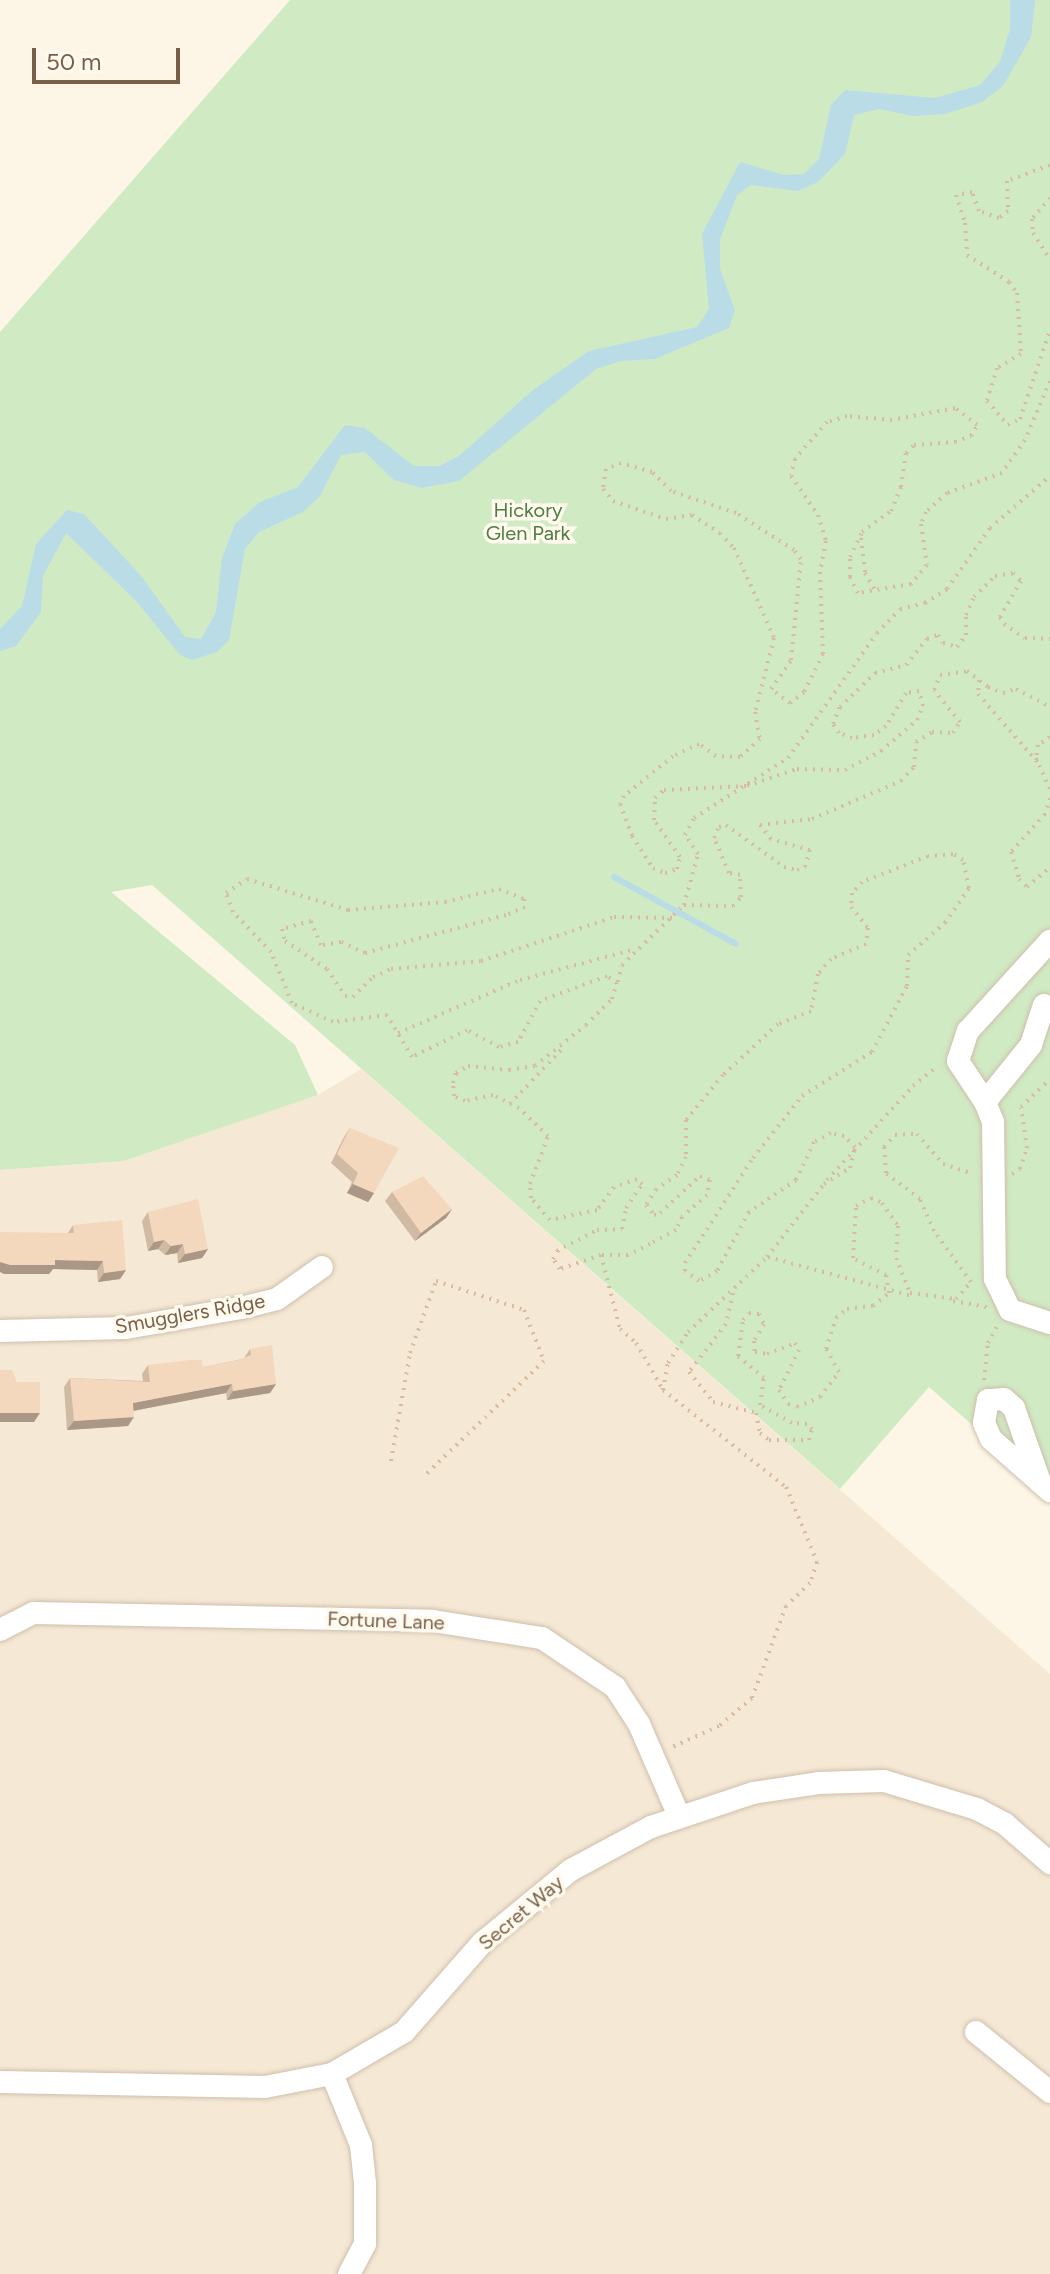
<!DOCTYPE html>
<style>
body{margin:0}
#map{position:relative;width:1050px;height:2274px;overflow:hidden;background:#fdf6e7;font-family:Figtree,sans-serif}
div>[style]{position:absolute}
.residential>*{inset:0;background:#f5e9d5}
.green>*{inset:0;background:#d0ebc4}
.water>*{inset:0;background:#badce7}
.stream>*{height:6px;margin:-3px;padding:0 3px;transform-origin:3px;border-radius:3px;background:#badce7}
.path>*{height:4px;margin-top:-2px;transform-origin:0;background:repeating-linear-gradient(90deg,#d8bba0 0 2px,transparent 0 8px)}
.roads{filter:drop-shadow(0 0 2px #cfbfac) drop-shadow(0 0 2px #cfbfac)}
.minor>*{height:22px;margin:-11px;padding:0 11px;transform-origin:11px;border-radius:11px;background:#fff}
.wall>*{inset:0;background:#d1baa3}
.shaded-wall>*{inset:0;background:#aa9785}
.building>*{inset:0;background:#f3d8be}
span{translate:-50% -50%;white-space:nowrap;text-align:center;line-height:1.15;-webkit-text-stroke:7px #fffaed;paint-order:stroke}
.park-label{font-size:20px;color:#4d7d42}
.street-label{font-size:20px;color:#775f4a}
.scale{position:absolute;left:32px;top:48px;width:148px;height:36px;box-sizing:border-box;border:4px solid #775f4a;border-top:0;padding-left:10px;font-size:24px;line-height:28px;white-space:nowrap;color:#775f4a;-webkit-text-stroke:6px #fffaed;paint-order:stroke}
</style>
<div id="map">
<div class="residential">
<i style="clip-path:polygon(361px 1069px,1050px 1674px,1050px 2274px,0 2274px,0 1170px,124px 1161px,318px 1095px)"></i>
</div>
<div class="green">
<i style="clip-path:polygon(290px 0,1050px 0,1050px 1493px,929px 1387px,840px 1489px,152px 885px,111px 892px,295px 1045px,318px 1095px,124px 1161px,0 1170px,0 332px)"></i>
</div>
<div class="water">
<i style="clip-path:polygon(1010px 0,1035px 0,1031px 37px,1003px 86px,982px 102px,945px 114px,912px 116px,879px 109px,854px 115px,845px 154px,818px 182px,798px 191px,751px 185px,737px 195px,720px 240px,720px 269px,735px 310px,729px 328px,655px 359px,621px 361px,596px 369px,459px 481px,422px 488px,394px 480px,365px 452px,341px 455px,320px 496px,303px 512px,259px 532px,245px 549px,229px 640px,217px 652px,192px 660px,180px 655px,137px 602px,66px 533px,43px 576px,41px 612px,16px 646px,0 651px,0 629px,22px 606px,36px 544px,67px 510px,84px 514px,97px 528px,142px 577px,185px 637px,201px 639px,216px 612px,222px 558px,235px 524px,260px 502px,298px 487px,345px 425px,365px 428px,414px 466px,439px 466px,459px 456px,533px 390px,589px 351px,697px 327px,709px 309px,702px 234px,740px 162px,784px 175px,804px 174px,819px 159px,831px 105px,845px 90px,935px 98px,980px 85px,1000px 62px,1010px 29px)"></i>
</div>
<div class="stream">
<i style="left:614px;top:877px;width:139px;rotate:28.8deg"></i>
</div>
<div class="path">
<i style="left:1050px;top:165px;width:46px;rotate:159.6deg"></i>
<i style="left:1007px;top:181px;width:30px;rotate:88deg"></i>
<i style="left:1008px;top:211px;width:11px;rotate:142deg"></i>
<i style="left:999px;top:218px;width:21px;rotate:-161deg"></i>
<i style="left:979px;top:211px;width:20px;rotate:-110deg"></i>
<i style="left:972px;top:192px;width:16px;rotate:169deg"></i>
<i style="left:956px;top:195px;width:29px;rotate:72deg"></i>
<i style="left:965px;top:223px;width:32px;rotate:86deg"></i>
<i style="left:967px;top:255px;width:50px;rotate:32.7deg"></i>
<i style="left:1009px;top:282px;width:14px;rotate:54deg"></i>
<i style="left:1017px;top:293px;width:61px;rotate:86.2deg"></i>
<i style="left:1021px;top:354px;width:28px;rotate:150deg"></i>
<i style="left:997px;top:368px;width:34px;rotate:107deg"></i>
<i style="left:987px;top:401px;width:32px;rotate:49deg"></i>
<i style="left:1008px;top:425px;width:13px;rotate:-27deg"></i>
<i style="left:1020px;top:419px;width:94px;rotate:-71.4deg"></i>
<i style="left:1050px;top:198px;width:28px;rotate:131deg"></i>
<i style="left:1032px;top:219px;width:14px;rotate:86deg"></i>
<i style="left:1033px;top:233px;width:31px;rotate:57deg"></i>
<i style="left:1050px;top:381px;width:64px;rotate:113deg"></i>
<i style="left:1025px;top:440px;width:40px;rotate:124.9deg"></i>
<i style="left:1002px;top:473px;width:59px;rotate:160deg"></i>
<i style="left:947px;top:493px;width:28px;rotate:138deg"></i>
<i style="left:926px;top:512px;width:13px;rotate:113deg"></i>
<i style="left:921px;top:524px;width:41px;rotate:81.7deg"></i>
<i style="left:927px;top:565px;width:25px;rotate:130deg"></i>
<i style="left:911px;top:584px;width:54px;rotate:170.4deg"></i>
<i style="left:858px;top:593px;width:18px;rotate:-117deg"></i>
<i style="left:850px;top:577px;width:20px;rotate:-90deg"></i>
<i style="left:850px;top:557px;width:28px;rotate:-64deg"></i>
<i style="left:862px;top:532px;width:36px;rotate:-36deg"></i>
<i style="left:891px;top:511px;width:26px;rotate:-67deg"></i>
<i style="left:901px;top:487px;width:34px;rotate:-82deg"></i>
<i style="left:906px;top:453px;width:11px;rotate:-45deg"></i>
<i style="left:914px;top:445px;width:41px;rotate:-4.2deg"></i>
<i style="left:955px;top:442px;width:17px;rotate:-21deg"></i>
<i style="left:971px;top:436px;width:13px;rotate:-61deg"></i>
<i style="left:977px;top:425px;width:28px;rotate:-142deg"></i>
<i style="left:955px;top:408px;width:64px;rotate:169.2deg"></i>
<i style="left:892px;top:420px;width:45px;rotate:-174.9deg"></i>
<i style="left:847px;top:416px;width:21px;rotate:163deg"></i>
<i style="left:827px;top:422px;width:49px;rotate:130.9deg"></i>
<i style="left:795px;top:459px;width:17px;rotate:103deg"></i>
<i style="left:791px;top:476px;width:47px;rotate:55.3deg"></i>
<i style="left:818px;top:515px;width:27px;rotate:73deg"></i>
<i style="left:826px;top:541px;width:32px;rotate:101deg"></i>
<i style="left:820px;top:572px;width:82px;rotate:87.9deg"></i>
<i style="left:823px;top:654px;width:42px;rotate:116.6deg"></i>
<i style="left:804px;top:692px;width:18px;rotate:142deg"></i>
<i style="left:790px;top:703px;width:24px;rotate:-144deg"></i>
<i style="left:771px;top:689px;width:35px;rotate:-55deg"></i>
<i style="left:791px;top:660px;width:101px;rotate:-84.3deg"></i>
<i style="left:801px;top:559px;width:11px;rotate:-128deg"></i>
<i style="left:794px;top:550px;width:69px;rotate:-147.5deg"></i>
<i style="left:736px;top:513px;width:69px;rotate:-161.3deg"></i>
<i style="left:671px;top:491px;width:27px;rotate:-135deg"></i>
<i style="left:652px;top:472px;width:32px;rotate:-164deg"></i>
<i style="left:621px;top:463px;width:16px;rotate:158deg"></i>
<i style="left:606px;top:469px;width:20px;rotate:99deg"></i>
<i style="left:603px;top:489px;width:16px;rotate:50deg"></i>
<i style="left:613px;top:501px;width:56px;rotate:18.8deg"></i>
<i style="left:666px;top:519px;width:26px;rotate:-9deg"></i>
<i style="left:692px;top:515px;width:33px;rotate:33deg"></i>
<i style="left:720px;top:533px;width:21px;rotate:47deg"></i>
<i style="left:734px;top:548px;width:98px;rotate:66deg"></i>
<i style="left:774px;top:638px;width:76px;rotate:104.4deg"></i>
<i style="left:755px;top:712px;width:27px;rotate:80deg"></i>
<i style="left:760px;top:739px;width:27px;rotate:138deg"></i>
<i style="left:740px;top:757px;width:24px;rotate:-178deg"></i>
<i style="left:716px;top:756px;width:21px;rotate:-145deg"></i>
<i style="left:699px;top:744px;width:29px;rotate:155deg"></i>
<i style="left:673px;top:756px;width:63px;rotate:140.8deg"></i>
<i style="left:624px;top:796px;width:9px;rotate:117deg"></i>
<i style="left:620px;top:804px;width:34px;rotate:69deg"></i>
<i style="left:632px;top:836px;width:38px;rotate:57deg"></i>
<i style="left:653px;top:868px;width:13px;rotate:23deg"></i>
<i style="left:665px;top:873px;width:13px;rotate:-18deg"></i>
<i style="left:677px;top:869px;width:12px;rotate:-76deg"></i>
<i style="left:680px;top:857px;width:45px;rotate:-125.1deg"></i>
<i style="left:654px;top:820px;width:22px;rotate:-87deg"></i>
<i style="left:655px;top:798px;width:12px;rotate:-42deg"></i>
<i style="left:664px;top:790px;width:83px;rotate:-2.8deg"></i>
<i style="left:747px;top:786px;width:53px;rotate:-18.8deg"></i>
<i style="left:797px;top:769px;width:48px;rotate:1.2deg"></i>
<i style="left:845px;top:770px;width:41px;rotate:-27.8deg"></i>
<i style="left:881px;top:751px;width:48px;rotate:-40.7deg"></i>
<i style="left:917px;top:720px;width:15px;rotate:-67deg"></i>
<i style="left:923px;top:706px;width:16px;rotate:-105deg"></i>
<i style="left:919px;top:691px;width:13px;rotate:171deg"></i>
<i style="left:906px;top:693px;width:39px;rotate:121deg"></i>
<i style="left:886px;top:726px;width:15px;rotate:143deg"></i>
<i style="left:874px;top:735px;width:22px;rotate:172deg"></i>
<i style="left:852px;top:738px;width:14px;rotate:-159deg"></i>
<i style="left:839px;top:733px;width:11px;rotate:-124deg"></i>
<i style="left:833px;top:724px;width:18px;rotate:-68deg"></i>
<i style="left:840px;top:707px;width:49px;rotate:-44.2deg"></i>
<i style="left:875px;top:673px;width:32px;rotate:-14deg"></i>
<i style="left:906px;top:665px;width:33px;rotate:-51deg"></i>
<i style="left:927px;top:639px;width:12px;rotate:-20deg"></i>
<i style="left:938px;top:635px;width:9px;rotate:58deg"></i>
<i style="left:943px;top:643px;width:15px;rotate:16deg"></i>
<i style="left:957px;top:647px;width:15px;rotate:-53deg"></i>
<i style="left:966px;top:635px;width:20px;rotate:-90deg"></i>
<i style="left:966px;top:615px;width:20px;rotate:-66deg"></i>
<i style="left:974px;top:597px;width:30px;rotate:-45deg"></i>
<i style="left:995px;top:576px;width:18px;rotate:-9deg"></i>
<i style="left:1013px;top:573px;width:11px;rotate:45deg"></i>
<i style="left:1021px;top:581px;width:42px;rotate:120.3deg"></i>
<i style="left:1000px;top:617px;width:8px;rotate:60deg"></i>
<i style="left:1004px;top:624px;width:25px;rotate:34deg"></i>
<i style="left:1025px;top:638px;width:25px;rotate:2deg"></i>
<i style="left:861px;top:538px;width:35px;rotate:83deg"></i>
<i style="left:865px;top:573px;width:22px;rotate:60deg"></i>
<i style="left:979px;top:680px;width:14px;rotate:94deg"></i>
<i style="left:978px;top:694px;width:94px;rotate:48.9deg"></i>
<i style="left:1050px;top:737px;width:14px;rotate:146deg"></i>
<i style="left:1038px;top:745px;width:13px;rotate:99deg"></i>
<i style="left:1036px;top:758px;width:34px;rotate:66deg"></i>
<i style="left:1050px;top:798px;width:17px;rotate:107deg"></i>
<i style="left:1045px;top:814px;width:51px;rotate:131.8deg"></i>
<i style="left:1011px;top:852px;width:28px;rotate:73deg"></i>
<i style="left:1019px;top:879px;width:11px;rotate:45deg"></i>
<i style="left:1027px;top:887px;width:30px;rotate:-41deg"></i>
<i style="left:684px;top:905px;width:49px;rotate:1.2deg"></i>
<i style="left:733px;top:906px;width:12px;rotate:-48deg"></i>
<i style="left:741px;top:897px;width:22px;rotate:-93deg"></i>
<i style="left:740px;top:875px;width:11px;rotate:-170deg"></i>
<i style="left:729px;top:873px;width:38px;rotate:-113deg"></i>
<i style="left:714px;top:838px;width:12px;rotate:-66deg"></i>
<i style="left:719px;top:827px;width:7px;rotate:-16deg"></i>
<i style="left:726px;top:825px;width:72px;rotate:35.9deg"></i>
<i style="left:784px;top:867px;width:13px;rotate:13deg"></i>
<i style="left:797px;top:870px;width:9px;rotate:-21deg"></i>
<i style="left:805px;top:867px;width:18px;rotate:-74deg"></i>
<i style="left:810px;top:850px;width:41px;rotate:-164.2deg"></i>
<i style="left:771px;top:839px;width:18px;rotate:-128deg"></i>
<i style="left:760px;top:825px;width:52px;rotate:-6.6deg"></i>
<i style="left:812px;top:819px;width:97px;rotate:-23.1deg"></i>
<i style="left:901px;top:781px;width:19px;rotate:-47deg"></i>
<i style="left:914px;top:767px;width:25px;rotate:-85deg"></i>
<i style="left:916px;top:742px;width:19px;rotate:-32deg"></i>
<i style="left:932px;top:732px;width:21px;rotate:3deg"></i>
<i style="left:953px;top:733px;width:13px;rotate:-58deg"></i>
<i style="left:960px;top:722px;width:41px;rotate:-129.1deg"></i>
<i style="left:934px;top:690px;width:16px;rotate:-68deg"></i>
<i style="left:940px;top:675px;width:27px;rotate:-8deg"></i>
<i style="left:967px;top:671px;width:26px;rotate:37deg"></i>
<i style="left:988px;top:687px;width:16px;rotate:22deg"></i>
<i style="left:1003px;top:693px;width:14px;rotate:-17deg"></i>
<i style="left:1016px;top:689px;width:38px;rotate:28deg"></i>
<i style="left:618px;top:982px;width:17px;rotate:-77deg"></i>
<i style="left:622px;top:965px;width:86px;rotate:-44.1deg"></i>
<i style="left:684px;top:905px;width:53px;rotate:-74.6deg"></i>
<i style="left:698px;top:854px;width:23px;rotate:-124deg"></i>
<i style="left:685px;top:835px;width:19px;rotate:-62deg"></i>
<i style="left:694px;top:818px;width:112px;rotate:-32.6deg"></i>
<i style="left:788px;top:758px;width:153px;rotate:-54.5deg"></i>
<i style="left:877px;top:633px;width:33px;rotate:-46deg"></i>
<i style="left:900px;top:609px;width:26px;rotate:-13deg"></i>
<i style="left:925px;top:603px;width:26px;rotate:-32deg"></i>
<i style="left:947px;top:589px;width:75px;rotate:-54.8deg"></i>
<i style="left:990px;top:528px;width:79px;rotate:-40.9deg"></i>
<i style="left:398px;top:1033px;width:133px;rotate:-23.5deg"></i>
<i style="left:520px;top:980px;width:120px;rotate:-15deg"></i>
<i style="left:510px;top:1104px;width:74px;rotate:-46.6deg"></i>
<i style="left:1012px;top:1174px;width:9px;rotate:-32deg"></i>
<i style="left:1020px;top:1169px;width:22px;rotate:-72deg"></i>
<i style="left:1027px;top:1148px;width:41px;rotate:-98.3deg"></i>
<i style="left:1021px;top:1107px;width:40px;rotate:-44deg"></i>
<i style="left:827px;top:1180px;width:127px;rotate:-47.5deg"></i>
<i style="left:913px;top:1086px;width:32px;rotate:-39deg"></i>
<i style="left:601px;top:1255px;width:76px;rotate:75.6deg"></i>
<i style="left:620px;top:1329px;width:21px;rotate:41deg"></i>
<i style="left:636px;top:1343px;width:54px;rotate:60.1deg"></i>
<i style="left:663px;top:1390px;width:157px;rotate:38.3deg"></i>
<i style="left:786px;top:1487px;width:81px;rotate:67.5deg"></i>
<i style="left:817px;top:1562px;width:22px;rotate:108deg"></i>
<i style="left:810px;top:1583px;width:33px;rotate:136deg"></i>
<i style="left:786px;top:1606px;width:98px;rotate:110.3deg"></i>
<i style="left:752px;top:1698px;width:43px;rotate:139.7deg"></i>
<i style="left:719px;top:1726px;width:54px;rotate:155.8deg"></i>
<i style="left:768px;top:1257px;width:150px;rotate:15.1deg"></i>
<i style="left:733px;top:1293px;width:32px;rotate:103deg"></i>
<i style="left:726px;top:1324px;width:61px;rotate:127.6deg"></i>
<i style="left:689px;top:1372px;width:38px;rotate:51deg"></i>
<i style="left:713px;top:1402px;width:44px;rotate:14.3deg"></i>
<i style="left:756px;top:1413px;width:20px;rotate:79deg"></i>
<i style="left:760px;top:1433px;width:11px;rotate:38deg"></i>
<i style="left:769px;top:1440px;width:40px"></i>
<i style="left:809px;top:1440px;width:11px;rotate:-75deg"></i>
<i style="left:812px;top:1429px;width:7px;rotate:-135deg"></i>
<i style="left:807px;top:1424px;width:15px;rotate:-176deg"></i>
<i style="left:792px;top:1423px;width:37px;rotate:-151deg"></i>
<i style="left:760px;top:1405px;width:27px;rotate:-82deg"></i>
<i style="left:764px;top:1378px;width:34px;rotate:-140deg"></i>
<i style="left:738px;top:1356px;width:36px;rotate:-82deg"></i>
<i style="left:743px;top:1320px;width:9px;rotate:-49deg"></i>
<i style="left:749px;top:1313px;width:10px;rotate:6deg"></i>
<i style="left:759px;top:1314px;width:11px;rotate:63deg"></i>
<i style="left:764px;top:1324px;width:20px;rotate:120deg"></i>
<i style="left:754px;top:1341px;width:11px;rotate:85deg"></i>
<i style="left:755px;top:1352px;width:12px;rotate:9deg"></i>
<i style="left:767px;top:1354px;width:30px;rotate:-21deg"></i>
<i style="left:795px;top:1343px;width:8px;rotate:60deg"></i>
<i style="left:799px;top:1350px;width:45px;rotate:116.6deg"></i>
<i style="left:779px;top:1390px;width:17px;rotate:57deg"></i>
<i style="left:788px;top:1404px;width:9px;rotate:18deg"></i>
<i style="left:797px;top:1407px;width:25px;rotate:-23deg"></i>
<i style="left:820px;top:1397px;width:31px;rotate:-53deg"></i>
<i style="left:839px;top:1372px;width:26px;rotate:-119deg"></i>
<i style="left:826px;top:1349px;width:33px;rotate:-72deg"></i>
<i style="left:836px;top:1318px;width:14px;rotate:-39deg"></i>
<i style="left:847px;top:1309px;width:26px;rotate:-7deg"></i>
<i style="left:873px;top:1306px;width:21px;rotate:-39deg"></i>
<i style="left:889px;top:1293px;width:18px;rotate:-99deg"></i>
<i style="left:886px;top:1275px;width:37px;rotate:-153deg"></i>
<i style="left:853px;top:1258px;width:52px;rotate:-86.7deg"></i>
<i style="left:856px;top:1206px;width:17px;rotate:-28deg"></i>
<i style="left:871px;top:1198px;width:12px;rotate:24deg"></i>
<i style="left:882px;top:1203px;width:28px;rotate:55deg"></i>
<i style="left:898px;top:1226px;width:32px;rotate:94deg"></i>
<i style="left:896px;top:1258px;width:38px;rotate:68deg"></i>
<i style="left:910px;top:1293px;width:46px;rotate:7.4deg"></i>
<i style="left:956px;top:1299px;width:23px;rotate:-49deg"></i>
<i style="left:971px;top:1282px;width:63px;rotate:-126deg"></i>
<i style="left:934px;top:1231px;width:35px;rotate:-114deg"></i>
<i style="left:920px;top:1199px;width:43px;rotate:-142.6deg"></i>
<i style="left:886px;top:1173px;width:26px;rotate:-94deg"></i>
<i style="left:884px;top:1147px;width:16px;rotate:-47deg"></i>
<i style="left:895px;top:1135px;width:22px;rotate:-3deg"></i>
<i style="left:917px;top:1134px;width:40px;rotate:49deg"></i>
<i style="left:943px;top:1164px;width:32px;rotate:18deg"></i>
<i style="left:953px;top:1301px;width:36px;rotate:10deg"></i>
<i style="left:984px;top:1380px;width:37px;rotate:-84deg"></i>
<i style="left:988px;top:1343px;width:21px;rotate:-62deg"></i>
<i style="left:663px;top:1390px;width:27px;rotate:-80deg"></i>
<i style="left:668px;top:1363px;width:37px;rotate:-57deg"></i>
<i style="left:688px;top:1332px;width:109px;rotate:-43.5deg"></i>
<i style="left:767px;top:1257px;width:93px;rotate:-52deg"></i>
<i style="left:824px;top:1184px;width:31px;rotate:-32deg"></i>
<i style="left:850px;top:1168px;width:22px;rotate:-77deg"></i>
<i style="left:855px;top:1147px;width:16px;rotate:-135deg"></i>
<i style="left:844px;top:1136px;width:13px;rotate:-167deg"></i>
<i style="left:831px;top:1133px;width:19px;rotate:152deg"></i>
<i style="left:814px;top:1142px;width:42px;rotate:115.3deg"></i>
<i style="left:796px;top:1180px;width:57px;rotate:145.8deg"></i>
<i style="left:749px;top:1212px;width:67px;rotate:118.5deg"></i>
<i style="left:717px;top:1271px;width:21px;rotate:151deg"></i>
<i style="left:699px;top:1281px;width:17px;rotate:-144deg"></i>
<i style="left:685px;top:1271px;width:8px;rotate:-90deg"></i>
<i style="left:685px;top:1263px;width:125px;rotate:-57.1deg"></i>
<i style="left:753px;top:1158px;width:79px;rotate:-51.7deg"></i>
<i style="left:802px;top:1096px;width:83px;rotate:-32.2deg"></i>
<i style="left:872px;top:1052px;width:75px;rotate:-62.1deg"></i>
<i style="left:907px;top:986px;width:31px;rotate:-88deg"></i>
<i style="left:908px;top:955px;width:49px;rotate:-40.9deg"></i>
<i style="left:945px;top:923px;width:42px;rotate:-55.6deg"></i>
<i style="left:969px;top:888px;width:29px;rotate:-102deg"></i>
<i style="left:963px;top:860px;width:12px;rotate:-149deg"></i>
<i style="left:953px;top:854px;width:25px;rotate:175deg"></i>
<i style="left:928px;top:856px;width:71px;rotate:158.5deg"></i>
<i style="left:862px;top:882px;width:15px;rotate:132deg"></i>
<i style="left:852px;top:893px;width:14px;rotate:94deg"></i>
<i style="left:851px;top:907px;width:27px;rotate:51deg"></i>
<i style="left:868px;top:928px;width:16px;rotate:97deg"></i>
<i style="left:866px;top:944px;width:38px;rotate:157deg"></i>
<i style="left:831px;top:959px;width:20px;rotate:131deg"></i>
<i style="left:818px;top:974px;width:38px;rotate:101deg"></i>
<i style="left:811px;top:1011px;width:35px;rotate:158deg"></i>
<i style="left:778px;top:1024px;width:75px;rotate:137.2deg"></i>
<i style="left:723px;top:1075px;width:58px;rotate:129.4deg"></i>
<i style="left:686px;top:1120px;width:37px;rotate:90deg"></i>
<i style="left:686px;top:1157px;width:20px;rotate:117deg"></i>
<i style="left:677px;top:1175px;width:25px;rotate:146deg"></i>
<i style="left:656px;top:1189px;width:19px;rotate:122deg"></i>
<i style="left:646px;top:1205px;width:13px;rotate:51deg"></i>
<i style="left:654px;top:1215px;width:6px;rotate:-18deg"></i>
<i style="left:660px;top:1213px;width:54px;rotate:-42.8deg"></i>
<i style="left:700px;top:1176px;width:11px;rotate:22deg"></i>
<i style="left:710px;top:1180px;width:15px;rotate:101deg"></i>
<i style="left:707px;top:1195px;width:33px;rotate:139deg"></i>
<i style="left:682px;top:1217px;width:14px;rotate:115deg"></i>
<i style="left:676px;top:1230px;width:30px;rotate:152deg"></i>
<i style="left:650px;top:1244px;width:25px;rotate:153deg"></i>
<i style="left:628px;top:1255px;width:27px;rotate:180deg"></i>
<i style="left:601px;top:1255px;width:43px;rotate:161.1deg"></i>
<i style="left:560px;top:1269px;width:12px;rotate:-125deg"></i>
<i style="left:553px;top:1259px;width:9px;rotate:-63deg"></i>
<i style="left:557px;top:1251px;width:45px;rotate:-27.7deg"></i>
<i style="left:597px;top:1230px;width:25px;rotate:-2deg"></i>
<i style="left:622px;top:1229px;width:21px;rotate:-79deg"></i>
<i style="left:626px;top:1208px;width:29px;rotate:-56deg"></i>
<i style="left:642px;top:1184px;width:7px;rotate:-135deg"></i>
<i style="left:637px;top:1179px;width:24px;rotate:161deg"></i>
<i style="left:614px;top:1187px;width:29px;rotate:126deg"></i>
<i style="left:597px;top:1210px;width:48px;rotate:168deg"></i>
<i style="left:550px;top:1220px;width:29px;rotate:-131deg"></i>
<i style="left:531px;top:1198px;width:14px;rotate:-94deg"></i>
<i style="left:530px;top:1184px;width:51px;rotate:-69.4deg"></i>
<i style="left:548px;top:1136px;width:40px;rotate:-136deg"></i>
<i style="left:519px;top:1108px;width:29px;rotate:-153deg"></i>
<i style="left:493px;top:1095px;width:29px;rotate:168deg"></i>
<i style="left:465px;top:1101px;width:12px;rotate:-156deg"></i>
<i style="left:454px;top:1096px;width:13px;rotate:-94deg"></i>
<i style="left:453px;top:1083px;width:10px;rotate:-73deg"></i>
<i style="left:456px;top:1073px;width:14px;rotate:-30deg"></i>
<i style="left:468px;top:1066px;width:41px;rotate:5.6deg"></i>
<i style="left:509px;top:1070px;width:26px;rotate:-9deg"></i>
<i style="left:535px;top:1066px;width:65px;rotate:-38.8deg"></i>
<i style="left:586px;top:1025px;width:37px;rotate:-45deg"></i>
<i style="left:612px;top:999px;width:17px;rotate:-73deg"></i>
<i style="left:617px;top:983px;width:12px;rotate:-145deg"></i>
<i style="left:607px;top:976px;width:72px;rotate:159.5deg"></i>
<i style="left:540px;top:1001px;width:47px;rotate:118.2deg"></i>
<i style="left:518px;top:1042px;width:20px;rotate:165deg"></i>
<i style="left:499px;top:1047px;width:36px;rotate:-152deg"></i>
<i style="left:467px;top:1030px;width:61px;rotate:153.9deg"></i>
<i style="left:412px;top:1057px;width:49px;rotate:-120.8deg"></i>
<i style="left:387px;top:1015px;width:54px;rotate:172.6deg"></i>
<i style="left:333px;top:1022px;width:45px;rotate:-155.1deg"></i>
<i style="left:292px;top:1003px;width:55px;rotate:-112.4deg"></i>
<i style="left:271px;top:952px;width:55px;rotate:-133.5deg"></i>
<i style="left:233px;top:912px;width:20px;rotate:-110deg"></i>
<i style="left:226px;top:893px;width:25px;rotate:-34deg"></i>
<i style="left:247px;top:879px;width:106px;rotate:17.1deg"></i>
<i style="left:348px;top:910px;width:97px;rotate:-4.7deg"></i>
<i style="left:445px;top:902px;width:56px;rotate:-13.5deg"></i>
<i style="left:499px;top:889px;width:27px;rotate:22deg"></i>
<i style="left:524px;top:899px;width:8px;rotate:83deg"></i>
<i style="left:525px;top:907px;width:21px;rotate:157deg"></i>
<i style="left:506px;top:915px;width:146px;rotate:164.9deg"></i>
<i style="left:365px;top:953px;width:26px;rotate:-155deg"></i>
<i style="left:341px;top:942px;width:20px;rotate:171deg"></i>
<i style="left:321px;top:945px;width:26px;rotate:-113deg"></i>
<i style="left:311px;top:921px;width:30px;rotate:165deg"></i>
<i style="left:282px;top:929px;width:12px;rotate:76deg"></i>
<i style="left:285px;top:941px;width:50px;rotate:33.7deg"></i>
<i style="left:327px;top:969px;width:32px;rotate:56deg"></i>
<i style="left:345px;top:996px;width:8px;rotate:7deg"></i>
<i style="left:353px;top:997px;width:28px;rotate:-45deg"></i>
<i style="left:373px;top:977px;width:20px;rotate:-24deg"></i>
<i style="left:391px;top:969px;width:90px;rotate:-5.1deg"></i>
<i style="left:481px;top:961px;width:140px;rotate:-18.3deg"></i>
<i style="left:614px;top:917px;width:61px;rotate:0.9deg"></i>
<i style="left:391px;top:1461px;width:110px;rotate:-80deg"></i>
<i style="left:410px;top:1353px;width:77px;rotate:-70.1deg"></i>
<i style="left:436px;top:1281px;width:93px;rotate:18.2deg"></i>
<i style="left:524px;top:1310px;width:55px;rotate:68.6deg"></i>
<i style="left:544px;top:1361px;width:165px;rotate:136.2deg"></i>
</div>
<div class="roads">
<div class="minor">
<i style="left:1044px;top:1005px;width:42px;rotate:108deg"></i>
<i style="left:1031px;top:1045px;width:73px;rotate:128.9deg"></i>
<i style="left:985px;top:1102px;width:22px;rotate:68deg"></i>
<i style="left:993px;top:1122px;width:157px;rotate:89.3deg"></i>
<i style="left:995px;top:1279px;width:34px;rotate:64deg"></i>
<i style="left:1010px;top:1310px;width:42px;rotate:18deg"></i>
<i style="left:985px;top:1102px;width:49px;rotate:-123.4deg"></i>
<i style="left:958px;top:1061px;width:32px;rotate:-72deg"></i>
<i style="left:968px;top:1031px;width:122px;rotate:-47.7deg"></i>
<i style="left:0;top:1331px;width:126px;rotate:-1.4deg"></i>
<i style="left:126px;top:1328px;width:117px;rotate:-9.9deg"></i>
<i style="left:241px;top:1308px;width:37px;rotate:-14deg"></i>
<i style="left:277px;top:1299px;width:55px;rotate:-35.4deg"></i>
<i style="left:1040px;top:1482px;width:78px;rotate:-109.4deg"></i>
<i style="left:1014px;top:1408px;width:13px;rotate:-138deg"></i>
<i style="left:1004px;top:1399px;width:16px;rotate:176deg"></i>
<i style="left:988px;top:1400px;width:23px;rotate:100deg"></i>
<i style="left:984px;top:1423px;width:17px;rotate:66deg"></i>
<i style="left:991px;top:1439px;width:79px;rotate:41.4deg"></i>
<i style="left:0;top:1630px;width:38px;rotate:-27deg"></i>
<i style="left:34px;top:1613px;width:399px;rotate:1.1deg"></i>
<i style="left:433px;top:1621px;width:110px;rotate:8.9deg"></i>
<i style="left:542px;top:1638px;width:88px;rotate:33.9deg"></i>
<i style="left:615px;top:1687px;width:44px;rotate:57deg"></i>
<i style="left:639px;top:1724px;width:100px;rotate:66.5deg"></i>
<i style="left:976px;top:2032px;width:95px;rotate:39deg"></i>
<i style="left:332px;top:2074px;width:77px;rotate:67.8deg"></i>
<i style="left:361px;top:2145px;width:39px;rotate:84deg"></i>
<i style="left:365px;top:2184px;width:60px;rotate:90deg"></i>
<i style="left:365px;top:2244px;width:34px;rotate:118deg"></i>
<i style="left:0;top:2082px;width:265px;rotate:1.1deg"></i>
<i style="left:265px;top:2087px;width:68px;rotate:-11deg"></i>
<i style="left:332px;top:2074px;width:83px;rotate:-30.3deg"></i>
<i style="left:404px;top:2032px;width:118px;rotate:-48.8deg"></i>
<i style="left:482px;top:1943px;width:115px;rotate:-39.4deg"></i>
<i style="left:571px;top:1870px;width:91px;rotate:-28.3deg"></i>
<i style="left:651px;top:1827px;width:108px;rotate:-18.4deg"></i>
<i style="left:753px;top:1793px;width:66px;rotate:-8.7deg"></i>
<i style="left:818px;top:1783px;width:66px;rotate:-1.7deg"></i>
<i style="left:884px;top:1781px;width:97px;rotate:16.8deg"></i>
<i style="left:977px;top:1809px;width:32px;rotate:28deg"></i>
<i style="left:1005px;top:1824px;width:60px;rotate:40.9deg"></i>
</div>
</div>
<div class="wall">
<i style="clip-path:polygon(350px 1128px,374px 1193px,368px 1202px,347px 1193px,352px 1182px,331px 1163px,344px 1137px)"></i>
<i style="clip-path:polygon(392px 1192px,452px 1209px,446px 1218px,415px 1241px,385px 1201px)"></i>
<i style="clip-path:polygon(148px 1212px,208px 1249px,202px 1258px,178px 1263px,177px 1253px,165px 1255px,158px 1249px,148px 1251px,142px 1221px)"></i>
<i style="clip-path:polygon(73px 1225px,126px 1270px,120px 1279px,98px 1282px,97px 1270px,53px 1269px,49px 1274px,4px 1274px,68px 1233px)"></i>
<i style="clip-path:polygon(250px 1349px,276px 1384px,270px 1393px,227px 1400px,226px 1393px,133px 1411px,128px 1426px,67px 1430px,64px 1387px,70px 1378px,143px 1381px,142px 1374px,148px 1365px,203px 1367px,238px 1360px,244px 1358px)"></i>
</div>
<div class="shaded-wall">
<i style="clip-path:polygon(353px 1184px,374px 1193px,368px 1202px,347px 1193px)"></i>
<i style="clip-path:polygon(452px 1209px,446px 1218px,415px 1241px,421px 1233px)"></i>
<i style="clip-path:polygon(164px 1240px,158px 1249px,148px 1251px,154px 1242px)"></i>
<i style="clip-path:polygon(183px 1244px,177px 1253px,165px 1255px,171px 1246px)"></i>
<i style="clip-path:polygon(208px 1249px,202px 1258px,178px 1263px,185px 1254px)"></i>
<i style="clip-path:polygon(55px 1260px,103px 1261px,97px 1270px,53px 1269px,49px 1274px,4px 1274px,0 1272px,0 1262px)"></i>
<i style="clip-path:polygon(126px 1270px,120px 1279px,98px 1282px,104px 1273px)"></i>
<i style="clip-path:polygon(232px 1384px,226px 1393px,127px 1412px,133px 1403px)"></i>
<i style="clip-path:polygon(276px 1384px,270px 1393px,227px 1400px,233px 1391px)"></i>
<i style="clip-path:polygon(0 1413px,40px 1413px,34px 1422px,0 1422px)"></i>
<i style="clip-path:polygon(134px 1417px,128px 1426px,67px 1430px,74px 1421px)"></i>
</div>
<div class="building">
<i style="clip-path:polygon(350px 1128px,399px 1148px,374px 1193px,353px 1184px,358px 1173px,337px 1154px)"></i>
<i style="clip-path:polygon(423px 1176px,452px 1209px,421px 1233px,392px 1192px)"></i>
<i style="clip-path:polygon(198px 1199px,208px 1249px,185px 1254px,183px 1244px,171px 1246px,164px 1240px,154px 1242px,148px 1212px)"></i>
<i style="clip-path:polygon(122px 1220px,126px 1270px,104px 1273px,103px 1261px,55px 1260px,55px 1265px,10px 1265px,0 1262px,0 1232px,74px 1233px,73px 1225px)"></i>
<i style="clip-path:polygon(272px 1345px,276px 1384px,233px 1391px,232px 1384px,133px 1403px,134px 1417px,74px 1421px,70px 1378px,150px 1382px,148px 1365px,190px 1360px,202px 1360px,203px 1367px,238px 1360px,251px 1355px,250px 1349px)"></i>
<i style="clip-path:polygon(0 1370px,12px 1370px,17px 1382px,40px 1382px,40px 1413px,0 1413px)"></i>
</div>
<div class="park-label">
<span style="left:528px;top:522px">Hickory<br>Glen Park</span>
</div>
<div class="street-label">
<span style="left:190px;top:1314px;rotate:-10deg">Smugglers Ridge</span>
<span style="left:386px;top:1621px;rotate:2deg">Fortune Lane</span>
<span style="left:521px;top:1913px;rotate:-40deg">Secret Way</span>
</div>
<div class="scale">50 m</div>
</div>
